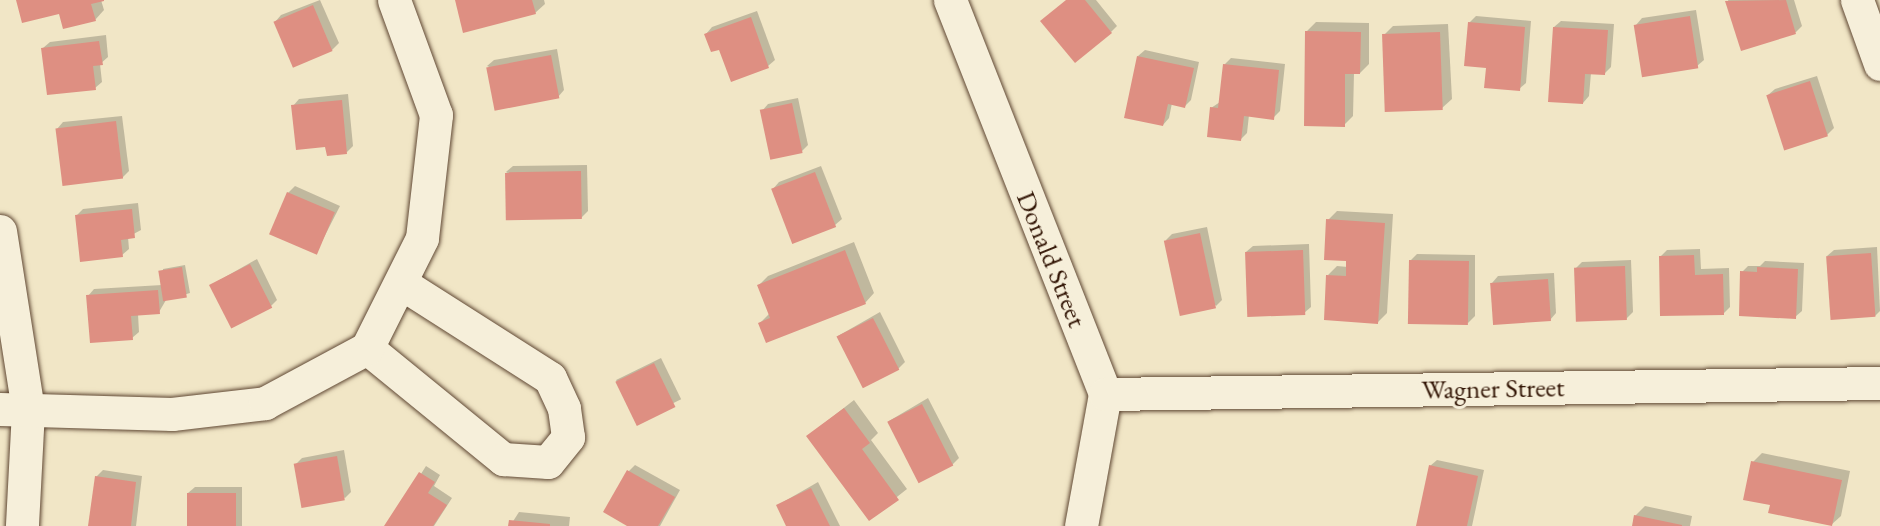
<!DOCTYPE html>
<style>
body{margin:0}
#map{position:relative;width:1880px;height:526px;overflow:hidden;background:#f1e6c6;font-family:"EB Garamond",serif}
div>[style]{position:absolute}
.shadow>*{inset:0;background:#0003;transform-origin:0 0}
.building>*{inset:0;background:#de8f82;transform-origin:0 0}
.roads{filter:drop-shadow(0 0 2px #604834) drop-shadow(0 0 2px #604834)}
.minor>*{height:33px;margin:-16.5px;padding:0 16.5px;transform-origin:16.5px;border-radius:16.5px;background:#f6efda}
span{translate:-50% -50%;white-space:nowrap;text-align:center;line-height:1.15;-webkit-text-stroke:6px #f6efda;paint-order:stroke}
.street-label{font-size:27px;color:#301303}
</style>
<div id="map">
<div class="shadow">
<i style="clip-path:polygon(18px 0,101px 0,104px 10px,95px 20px)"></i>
<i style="clip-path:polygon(320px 0,339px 43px,332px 50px,275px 22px,281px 15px)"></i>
<i style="clip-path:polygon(456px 0,544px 0,545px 4px,535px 13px)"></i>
<i style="clip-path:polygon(1067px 0,1096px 0,1117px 26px,1111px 32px)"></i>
<i style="clip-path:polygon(1728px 0,1794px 0,1802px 26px,1796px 32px,1742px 49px)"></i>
<i style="clip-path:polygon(1696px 10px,1704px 60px,1697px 66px,1636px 25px,1642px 18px)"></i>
<i style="clip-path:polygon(757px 11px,775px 60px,768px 66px,720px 48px,706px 34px,712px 27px)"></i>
<i style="clip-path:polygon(1476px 16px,1531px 21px,1526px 83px,1519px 89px,1487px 67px,1469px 23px)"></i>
<i style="clip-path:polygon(1561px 21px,1614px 24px,1611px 67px,1605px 73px,1591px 73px,1589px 96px,1583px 103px,1554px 27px)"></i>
<i style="clip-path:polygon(1316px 22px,1369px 23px,1369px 64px,1360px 73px,1354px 73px,1353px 116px,1344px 125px,1307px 31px)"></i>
<i style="clip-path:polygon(1448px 24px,1452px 99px,1442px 108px,1384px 35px,1393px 26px)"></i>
<i style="clip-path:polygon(106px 35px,108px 57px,100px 64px,102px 82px,95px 88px,43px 48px,50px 42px)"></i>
<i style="clip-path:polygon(557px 49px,564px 90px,558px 97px,487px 66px,494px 60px)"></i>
<i style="clip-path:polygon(1145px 50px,1199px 62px,1191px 100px,1185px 106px,1172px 103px,1169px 118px,1163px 125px,1138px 56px)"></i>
<i style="clip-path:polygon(1231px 58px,1285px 64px,1280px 111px,1273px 118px,1249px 115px,1247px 133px,1241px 139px,1211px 108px,1220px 102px,1224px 65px)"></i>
<i style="clip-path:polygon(1817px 76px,1834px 128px,1827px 135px,1768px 95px,1775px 89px)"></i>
<i style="clip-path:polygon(348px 94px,353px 146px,347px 152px,327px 146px,293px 106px,299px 99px)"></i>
<i style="clip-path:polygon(798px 98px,808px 145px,802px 151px,762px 111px,768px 104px)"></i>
<i style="clip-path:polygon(122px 116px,129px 171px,122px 178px,57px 129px,63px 122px)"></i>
<i style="clip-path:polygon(587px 165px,588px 211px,581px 218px,506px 172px,513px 166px)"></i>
<i style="clip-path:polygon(821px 166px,842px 219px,835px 225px,773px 189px,779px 182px)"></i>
<i style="clip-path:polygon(295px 186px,340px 206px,316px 253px,288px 193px)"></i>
<i style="clip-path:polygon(138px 203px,141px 230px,128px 237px,129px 249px,122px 255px,76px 216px,83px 209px)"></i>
<i style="clip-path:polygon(1337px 211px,1393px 214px,1387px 313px,1378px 322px,1328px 275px,1337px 266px,1348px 267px,1348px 260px,1328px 220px)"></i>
<i style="clip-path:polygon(1207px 227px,1222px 300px,1216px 306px,1166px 240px,1172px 234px)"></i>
<i style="clip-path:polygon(854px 242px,874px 293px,865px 303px,760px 323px,770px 313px,759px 285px,768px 276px)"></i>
<i style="clip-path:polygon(1309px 244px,1311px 307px,1304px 313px,1246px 252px,1253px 246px)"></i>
<i style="clip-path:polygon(1877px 247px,1880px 311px,1875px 316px,1827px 256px,1834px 250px)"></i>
<i style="clip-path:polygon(1700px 249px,1701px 269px,1729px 268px,1730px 307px,1723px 314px,1661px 256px,1667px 250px)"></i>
<i style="clip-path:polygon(1417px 254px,1475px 255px,1475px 316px,1468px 323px,1411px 260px)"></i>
<i style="clip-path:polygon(257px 259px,277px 300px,271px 306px,211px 285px)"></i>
<i style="clip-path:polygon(1631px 260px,1633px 312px,1626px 319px,1576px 268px,1582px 262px)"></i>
<i style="clip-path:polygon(1765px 261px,1804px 263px,1802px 311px,1795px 317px,1742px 272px,1748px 266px,1760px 266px)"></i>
<i style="clip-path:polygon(185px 265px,190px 293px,166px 300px,159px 312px,138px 314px,139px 332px,132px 338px,88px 296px,94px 289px,162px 285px,163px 269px)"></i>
<i style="clip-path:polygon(1554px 273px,1556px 313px,1550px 320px,1492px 283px,1498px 276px)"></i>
<i style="clip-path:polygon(880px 312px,905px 362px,898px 369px,838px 336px)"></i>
<i style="left:661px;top:358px;width:46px;height:50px;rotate:64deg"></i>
<i style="clip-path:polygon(928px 398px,959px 458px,952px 465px,889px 421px)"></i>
<i style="clip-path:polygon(854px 400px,878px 433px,871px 440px,907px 489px,869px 519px,808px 436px)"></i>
<i style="clip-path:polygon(344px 450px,351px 492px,345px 498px,296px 464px,302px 458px)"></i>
<i style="clip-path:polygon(1762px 453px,1850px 471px,1841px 516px,1831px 525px,1771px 504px,1753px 462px)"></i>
<i style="clip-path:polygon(1437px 460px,1484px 470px,1472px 526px,1418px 526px,1430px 466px)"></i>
<i style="clip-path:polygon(635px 465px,680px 490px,660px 526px,630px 526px,629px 471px)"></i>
<i style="clip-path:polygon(426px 466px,440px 475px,434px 486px,452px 498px,434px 526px,388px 526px)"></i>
<i style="clip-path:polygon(103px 470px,142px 476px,136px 526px,90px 526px,96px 477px)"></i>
<i style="clip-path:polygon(818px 482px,840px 526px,789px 526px,778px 505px)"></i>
<i style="clip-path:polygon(195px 487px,242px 487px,242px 526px,188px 526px,188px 493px)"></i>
<i style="clip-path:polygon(1645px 506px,1692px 516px,1690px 526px,1633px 526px,1635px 516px)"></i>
<i style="clip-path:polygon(519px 512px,570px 517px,569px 526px,510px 526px)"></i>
</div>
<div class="building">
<i style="clip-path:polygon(16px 0,104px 0,104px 1px,91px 4px,96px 21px,63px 29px,59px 14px,22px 23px)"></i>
<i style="clip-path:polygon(455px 0,532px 0,536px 14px,463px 33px)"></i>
<i style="clip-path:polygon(1066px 0,1085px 0,1112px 33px,1075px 63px,1040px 21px)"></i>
<i style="clip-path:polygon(1786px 0,1796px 34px,1741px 51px,1725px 1px)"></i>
<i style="left:313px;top:5px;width:50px;height:43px;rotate:67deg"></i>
<i style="left:1690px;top:16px;width:53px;height:57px;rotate:81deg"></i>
<i style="clip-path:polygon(751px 17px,769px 68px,731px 82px,719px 50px,711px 52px,704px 34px)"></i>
<i style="clip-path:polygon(1468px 22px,1525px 27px,1520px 91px,1484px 88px,1486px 68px,1464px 66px)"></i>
<i style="clip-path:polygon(1553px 27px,1608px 30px,1605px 75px,1585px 74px,1583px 104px,1548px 102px)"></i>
<i style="clip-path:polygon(1305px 31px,1361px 32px,1360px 74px,1345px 74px,1345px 127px,1304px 126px)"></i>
<i style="left:1440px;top:32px;width:78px;height:58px;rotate:88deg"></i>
<i style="clip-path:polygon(99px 41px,103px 65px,93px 66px,96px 90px,47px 95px,41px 48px)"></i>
<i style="left:551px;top:55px;width:44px;height:66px;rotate:79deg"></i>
<i style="clip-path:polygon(1137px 56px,1194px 68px,1185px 108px,1168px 104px,1163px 126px,1124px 118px)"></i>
<i style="clip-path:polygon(1223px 64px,1279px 70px,1274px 120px,1244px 116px,1241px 141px,1207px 137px,1210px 107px,1218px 108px)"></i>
<i style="left:1810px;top:81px;width:58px;height:46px;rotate:72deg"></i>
<i style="clip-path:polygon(342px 100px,347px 154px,327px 156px,325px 147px,296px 150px,291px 105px)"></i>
<i style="left:792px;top:103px;width:51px;height:33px;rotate:78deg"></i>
<i style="left:116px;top:121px;width:58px;height:61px;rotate:83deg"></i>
<i style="left:581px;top:171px;width:48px;height:76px;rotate:89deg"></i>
<i style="left:815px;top:172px;width:59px;height:47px;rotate:69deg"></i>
<i style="left:287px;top:192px;width:52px;height:46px;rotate:23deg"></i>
<i style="clip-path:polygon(132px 209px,135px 238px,121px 240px,123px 257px,80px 262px,75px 215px)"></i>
<i style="clip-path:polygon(1326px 219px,1385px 223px,1378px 324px,1324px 320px,1326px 275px,1346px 276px,1346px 261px,1324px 260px)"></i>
<i style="left:1200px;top:233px;width:77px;height:37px;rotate:78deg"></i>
<i style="clip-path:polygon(845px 250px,866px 304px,766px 343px,758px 323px,770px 318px,757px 285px)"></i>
<i style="left:1303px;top:250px;width:65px;height:58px;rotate:88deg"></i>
<i style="left:1871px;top:253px;width:64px;height:45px;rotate:86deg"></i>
<i style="clip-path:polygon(1694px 255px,1695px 275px,1723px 274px,1724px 315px,1660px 316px,1659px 256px)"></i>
<i style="left:1409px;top:260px;width:60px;height:64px;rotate:1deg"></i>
<i style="left:250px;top:264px;width:49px;height:46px;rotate:63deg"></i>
<i style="left:1625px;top:266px;width:54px;height:51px;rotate:88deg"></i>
<i style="left:182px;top:267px;width:31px;height:24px;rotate:81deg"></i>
<i style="clip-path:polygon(1757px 267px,1798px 269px,1796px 319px,1739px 316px,1740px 271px,1757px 272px)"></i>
<i style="left:1548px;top:279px;width:42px;height:58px;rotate:86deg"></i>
<i style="clip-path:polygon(158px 290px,160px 314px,131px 316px,133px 340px,90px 343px,86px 295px)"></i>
<i style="left:873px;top:318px;width:58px;height:41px;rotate:63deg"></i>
<i style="left:654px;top:363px;width:49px;height:43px;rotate:64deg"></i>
<i style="left:922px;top:404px;width:69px;height:39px;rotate:63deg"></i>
<i style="clip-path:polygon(844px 408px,870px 443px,862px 449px,899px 500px,869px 521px,806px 436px)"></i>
<i style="left:337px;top:456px;width:45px;height:44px;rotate:80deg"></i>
<i style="clip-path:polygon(1751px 461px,1842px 480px,1832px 526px,1768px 513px,1770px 505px,1743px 500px)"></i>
<i style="clip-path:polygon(1429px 465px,1478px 476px,1467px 526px,1416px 526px)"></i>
<i style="clip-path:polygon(627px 470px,675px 497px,658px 526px,627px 526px,603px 512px)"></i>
<i style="clip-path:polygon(419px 472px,435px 482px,428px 493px,447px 505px,433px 526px,384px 526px)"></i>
<i style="clip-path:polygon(95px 476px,136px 482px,131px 526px,88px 526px)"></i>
<i style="clip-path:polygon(811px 488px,830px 526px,786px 526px,776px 505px)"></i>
<i style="left:187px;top:493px;width:49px;height:33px"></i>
<i style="clip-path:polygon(1634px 515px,1682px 525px,1682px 526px,1632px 526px)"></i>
<i style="clip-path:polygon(509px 520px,550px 524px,550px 526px,508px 526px)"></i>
</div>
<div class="roads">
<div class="minor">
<i style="left:950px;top:0;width:423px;rotate:68.5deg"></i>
<i style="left:1105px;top:394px;width:134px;rotate:100.3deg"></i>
<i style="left:1857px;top:0;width:68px;rotate:70.2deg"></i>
<i style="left:0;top:231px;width:181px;rotate:81.1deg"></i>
<i style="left:28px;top:410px;width:116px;rotate:93deg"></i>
<i style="left:367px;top:348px;width:176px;rotate:39.2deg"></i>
<i style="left:503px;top:459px;width:45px;rotate:3.8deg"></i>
<i style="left:548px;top:462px;width:32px;rotate:-51deg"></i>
<i style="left:568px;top:437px;width:29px;rotate:-98deg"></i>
<i style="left:564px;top:408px;width:33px;rotate:-115deg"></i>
<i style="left:550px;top:378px;width:177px;rotate:-147.5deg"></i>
<i style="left:1105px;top:394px;width:775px;rotate:-0.81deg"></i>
<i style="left:0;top:409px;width:172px;rotate:1.7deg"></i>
<i style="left:172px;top:414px;width:94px;rotate:-6.7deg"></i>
<i style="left:265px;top:403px;width:116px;rotate:-28.3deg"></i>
<i style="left:367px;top:348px;width:123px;rotate:-63.4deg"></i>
<i style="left:422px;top:238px;width:124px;rotate:-83.5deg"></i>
<i style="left:436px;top:115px;width:122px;rotate:-110.1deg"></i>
</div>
</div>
<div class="street-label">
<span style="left:1052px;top:259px;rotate:68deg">Donald Street</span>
<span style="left:1493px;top:388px;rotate:-1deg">Wagner Street</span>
</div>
</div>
